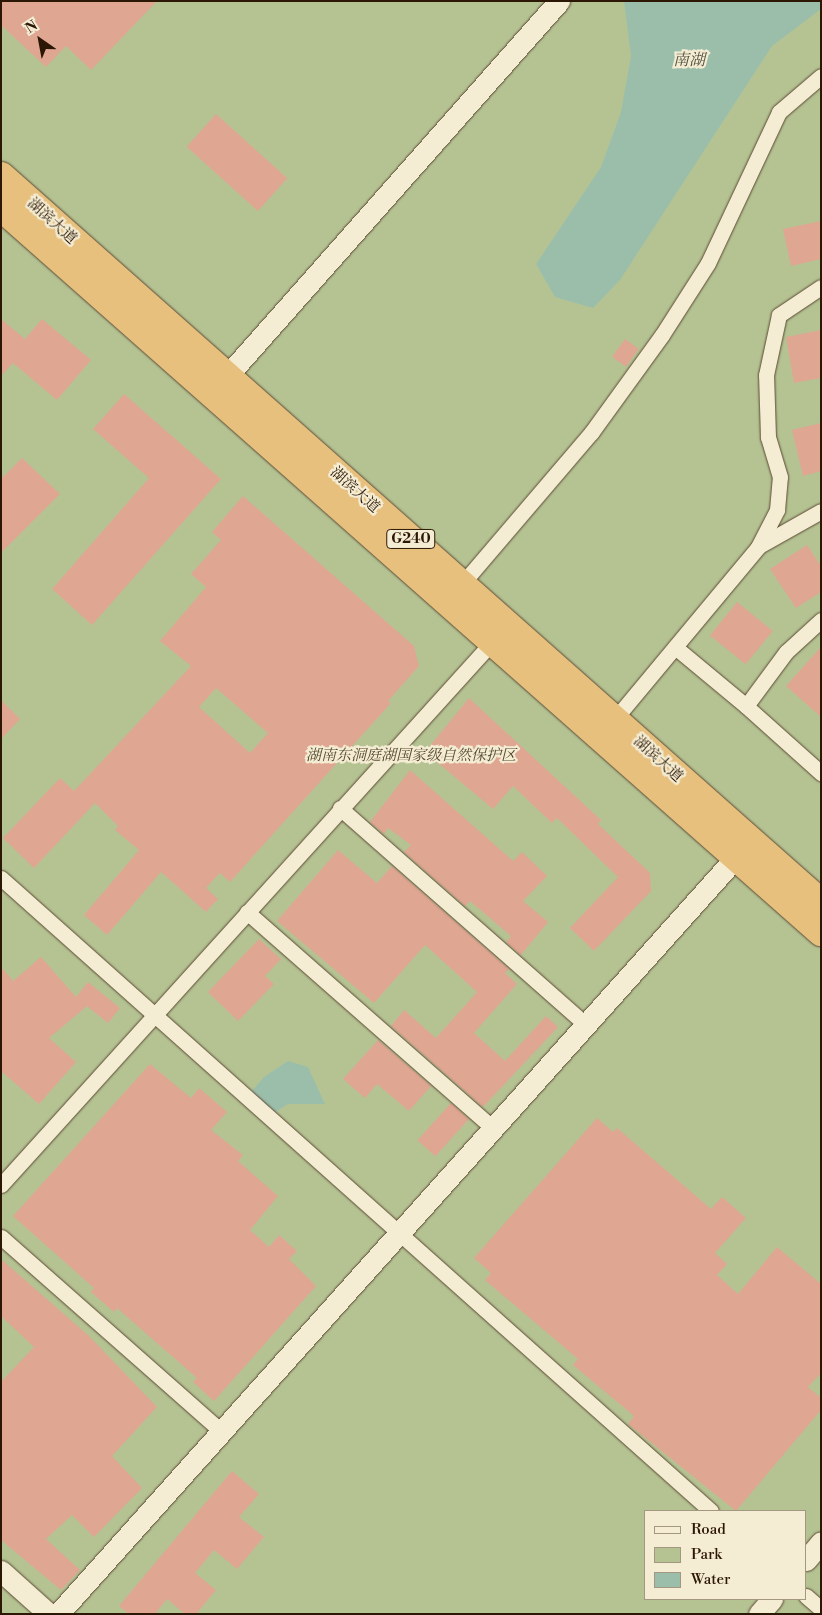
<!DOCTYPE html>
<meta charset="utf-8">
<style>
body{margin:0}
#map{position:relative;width:822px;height:1615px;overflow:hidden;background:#eee1bc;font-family:"Libre Bodoni","Noto Serif SC",serif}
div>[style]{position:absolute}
.green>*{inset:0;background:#b5c393}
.water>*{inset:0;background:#9bbeab}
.building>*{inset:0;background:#dfa692;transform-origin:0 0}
.roads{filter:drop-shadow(0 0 1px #5c4a33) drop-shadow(0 0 1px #5c4a33)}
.street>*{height:15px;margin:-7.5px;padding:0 7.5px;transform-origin:7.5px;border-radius:7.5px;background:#f4ecd3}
.secondary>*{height:21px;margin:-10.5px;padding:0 10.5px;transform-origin:10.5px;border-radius:10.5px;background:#f4ecd3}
.highway>*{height:28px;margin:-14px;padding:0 14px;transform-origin:14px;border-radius:14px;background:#e7c07e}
span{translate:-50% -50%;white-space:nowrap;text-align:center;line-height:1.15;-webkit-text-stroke:4.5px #f4ecd3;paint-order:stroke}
.shield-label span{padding:1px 4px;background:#f4ecd3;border:1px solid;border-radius:4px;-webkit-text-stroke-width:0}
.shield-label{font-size:14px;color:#2c1705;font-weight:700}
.street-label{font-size:15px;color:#2c1705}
.park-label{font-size:15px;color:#554b30;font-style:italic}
.water-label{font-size:16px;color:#53513f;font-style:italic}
.frame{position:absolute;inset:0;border:2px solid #2c1705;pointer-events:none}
.legend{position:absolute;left:644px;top:1510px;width:162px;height:90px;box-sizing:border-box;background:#f4ecd3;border:1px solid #a49781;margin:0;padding:6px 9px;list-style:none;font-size:15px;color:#2c1705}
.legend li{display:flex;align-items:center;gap:10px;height:25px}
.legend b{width:25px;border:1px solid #a49781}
.north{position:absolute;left:15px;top:15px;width:50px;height:50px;-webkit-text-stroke:4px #f4ecd3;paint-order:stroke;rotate:327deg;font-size:14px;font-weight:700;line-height:20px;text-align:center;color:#2c1705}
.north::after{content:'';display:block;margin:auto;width:18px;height:22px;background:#2c1705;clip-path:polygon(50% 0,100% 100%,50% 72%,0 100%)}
</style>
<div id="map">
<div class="green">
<i style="clip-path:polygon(evenodd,1px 1px,821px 1px,821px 1614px,1px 1614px,1px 1px,646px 1511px,806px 1511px,806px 1599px,646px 1599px,646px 1511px)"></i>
</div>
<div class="water">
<i style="clip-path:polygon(624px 1px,821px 1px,821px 9px,772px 46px,620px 280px,593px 308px,555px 297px,536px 264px,601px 167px,621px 112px,631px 56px)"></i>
<i style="clip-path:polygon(288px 1061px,308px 1067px,325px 1104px,288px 1104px,261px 1121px,247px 1097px,264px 1077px)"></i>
</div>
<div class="building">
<i style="clip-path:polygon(1px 1px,157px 1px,91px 70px,66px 46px,46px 67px,1px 25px)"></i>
<i style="left:216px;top:114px;width:96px;height:44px;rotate:42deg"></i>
<i style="clip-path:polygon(821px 221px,821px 259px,791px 266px,783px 229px)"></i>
<i style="clip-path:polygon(1px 319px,25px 339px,42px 319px,91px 360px,57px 400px,13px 363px,1px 376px)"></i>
<i style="clip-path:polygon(821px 330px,821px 378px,794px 383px,786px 337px)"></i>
<i style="left:625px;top:339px;width:17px;height:22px;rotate:36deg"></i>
<i style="clip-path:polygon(124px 394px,221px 479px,92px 625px,52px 589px,149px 478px,93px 429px)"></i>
<i style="clip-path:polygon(821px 423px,821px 471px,803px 476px,792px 430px)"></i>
<i style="clip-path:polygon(22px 458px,60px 494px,1px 553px,1px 479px)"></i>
<i style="clip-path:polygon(evenodd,243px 496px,414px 646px,419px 666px,388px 701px,391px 703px,230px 882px,220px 873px,206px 888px,218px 899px,206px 912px,161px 872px,107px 935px,84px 915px,139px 850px,115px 830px,118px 826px,95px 803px,34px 868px,3px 838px,60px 778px,74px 791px,191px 666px,160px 641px,206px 587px,191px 574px,221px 540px,212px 532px,243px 496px,216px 688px,268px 733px,250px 753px,199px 707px,216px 688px)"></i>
<i style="clip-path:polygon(807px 545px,821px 566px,821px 592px,796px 608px,770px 569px)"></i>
<i style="left:737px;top:602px;width:46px;height:43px;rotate:39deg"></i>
<i style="clip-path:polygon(821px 647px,821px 717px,786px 686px)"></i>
<i style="clip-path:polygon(469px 698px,601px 820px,598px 824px,650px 873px,651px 891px,594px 951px,570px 928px,618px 877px,557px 818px,552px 823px,513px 786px,493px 809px,425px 752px)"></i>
<i style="clip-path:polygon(1px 700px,20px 719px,1px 739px)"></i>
<i style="clip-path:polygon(410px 770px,513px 861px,522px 852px,547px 876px,523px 901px,548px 922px,521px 955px,506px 942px,511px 936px,470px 901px,465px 906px,404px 852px,411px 845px,388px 828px,384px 834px,370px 822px)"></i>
<i style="clip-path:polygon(338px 850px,377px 883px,392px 866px,509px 969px,505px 973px,517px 984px,474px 1033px,505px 1061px,546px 1016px,558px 1027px,483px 1107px,391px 1026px,404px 1010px,436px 1038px,477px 992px,425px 945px,374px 1003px,277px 921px)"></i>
<i style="clip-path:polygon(259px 939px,281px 959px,265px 976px,274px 984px,238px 1021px,208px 992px)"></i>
<i style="clip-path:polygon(41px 957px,76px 997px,88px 982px,120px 1008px,108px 1023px,87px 1006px,49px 1038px,76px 1062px,39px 1104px,1px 1071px,1px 967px,13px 981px)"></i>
<i style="clip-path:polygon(378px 1040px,431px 1086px,409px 1111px,377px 1084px,365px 1098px,343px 1079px)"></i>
<i style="clip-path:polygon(150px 1064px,191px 1098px,199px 1088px,227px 1112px,211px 1130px,243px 1155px,238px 1161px,278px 1196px,250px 1230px,269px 1247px,279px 1235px,297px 1251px,289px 1259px,316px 1286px,214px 1401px,193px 1382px,197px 1378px,117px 1308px,114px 1312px,91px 1292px,94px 1288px,13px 1216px)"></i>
<i style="left:451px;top:1103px;width:24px;height:50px;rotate:42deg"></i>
<i style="clip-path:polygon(597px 1118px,613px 1132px,617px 1128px,711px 1209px,722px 1197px,746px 1218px,715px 1253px,727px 1264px,717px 1275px,738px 1294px,777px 1247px,821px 1284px,821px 1373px,808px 1387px,821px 1398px,821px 1410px,736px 1511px,628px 1424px,634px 1416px,573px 1365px,578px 1359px,485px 1280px,491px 1273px,474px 1258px)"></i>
<i style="clip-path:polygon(1px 1259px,89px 1336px,157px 1407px,112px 1456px,142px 1488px,94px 1537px,72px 1515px,46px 1539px,80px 1570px,61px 1590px,1px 1540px,1px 1382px,34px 1347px,1px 1316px)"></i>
<i style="clip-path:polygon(232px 1471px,259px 1494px,239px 1517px,264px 1537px,237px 1569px,214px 1550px,195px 1573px,216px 1590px,196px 1614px,185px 1614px,167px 1599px,155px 1614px,129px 1614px,119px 1606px)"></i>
</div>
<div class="roads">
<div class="street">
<i style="left:759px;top:546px;width:71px;rotate:-29.4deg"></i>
<i style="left:462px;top:584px;width:199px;rotate:-49.5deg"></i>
<i style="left:591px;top:433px;width:121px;rotate:-54.1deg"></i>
<i style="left:662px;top:335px;width:85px;rotate:-57.4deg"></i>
<i style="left:708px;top:263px;width:167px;rotate:-64.8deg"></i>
<i style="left:779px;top:112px;width:55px;rotate:-40.6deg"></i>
<i style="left:821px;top:620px;width:47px;rotate:137.6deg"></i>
<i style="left:786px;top:652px;width:67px;rotate:126.5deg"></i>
<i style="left:746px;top:706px;width:101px;rotate:41.8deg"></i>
<i style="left:675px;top:647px;width:92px;rotate:39.7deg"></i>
<i style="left:614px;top:720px;width:225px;rotate:-50.2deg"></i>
<i style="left:758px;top:547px;width:42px;rotate:-62.8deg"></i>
<i style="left:777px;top:510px;width:33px;rotate:-85deg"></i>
<i style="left:780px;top:477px;width:42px;rotate:-106.7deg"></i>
<i style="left:768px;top:437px;width:62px;rotate:-91.8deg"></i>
<i style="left:766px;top:375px;width:61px;rotate:-77.8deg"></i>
<i style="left:779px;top:315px;width:50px;rotate:-33.7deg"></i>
<i style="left:340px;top:808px;width:328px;rotate:41.4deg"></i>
<i style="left:1px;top:878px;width:951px;rotate:41.72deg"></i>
<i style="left:247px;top:912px;width:327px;rotate:41.3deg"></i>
<i style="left:1px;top:1185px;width:733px;rotate:-47.87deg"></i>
<i style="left:1px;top:1237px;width:293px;rotate:41.4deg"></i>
<i style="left:806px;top:1596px;width:20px;rotate:41deg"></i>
</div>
<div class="secondary">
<i style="left:227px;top:376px;width:501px;rotate:-48.48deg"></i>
<i style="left:806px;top:1560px;width:23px;rotate:-50deg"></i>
<i style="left:1px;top:1571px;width:64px;rotate:41.9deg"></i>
<i style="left:58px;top:1614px;width:1016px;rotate:-48.15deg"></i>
<i style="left:759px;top:1614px;width:20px;rotate:-49deg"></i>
</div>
<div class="highway">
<i style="left:1px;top:176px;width:1096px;rotate:41.56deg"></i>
<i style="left:1px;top:207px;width:1095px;rotate:41.48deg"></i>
</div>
</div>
<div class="shield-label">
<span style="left:411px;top:539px">G240</span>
</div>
<div class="street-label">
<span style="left:52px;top:221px;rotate:42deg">湖滨大道</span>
<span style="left:355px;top:490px;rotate:42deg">湖滨大道</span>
<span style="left:658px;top:759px;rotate:42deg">湖滨大道</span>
</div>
<div class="park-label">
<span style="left:411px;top:756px">湖南东洞庭湖国家级自然保护区</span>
</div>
<div class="water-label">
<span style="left:689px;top:60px">南湖</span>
</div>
<div class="frame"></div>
<ul class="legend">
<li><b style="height:6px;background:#f4ecd3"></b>Road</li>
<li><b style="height:14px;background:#b5c393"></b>Park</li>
<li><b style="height:14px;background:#9bbeab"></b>Water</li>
</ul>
<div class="north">N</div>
</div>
